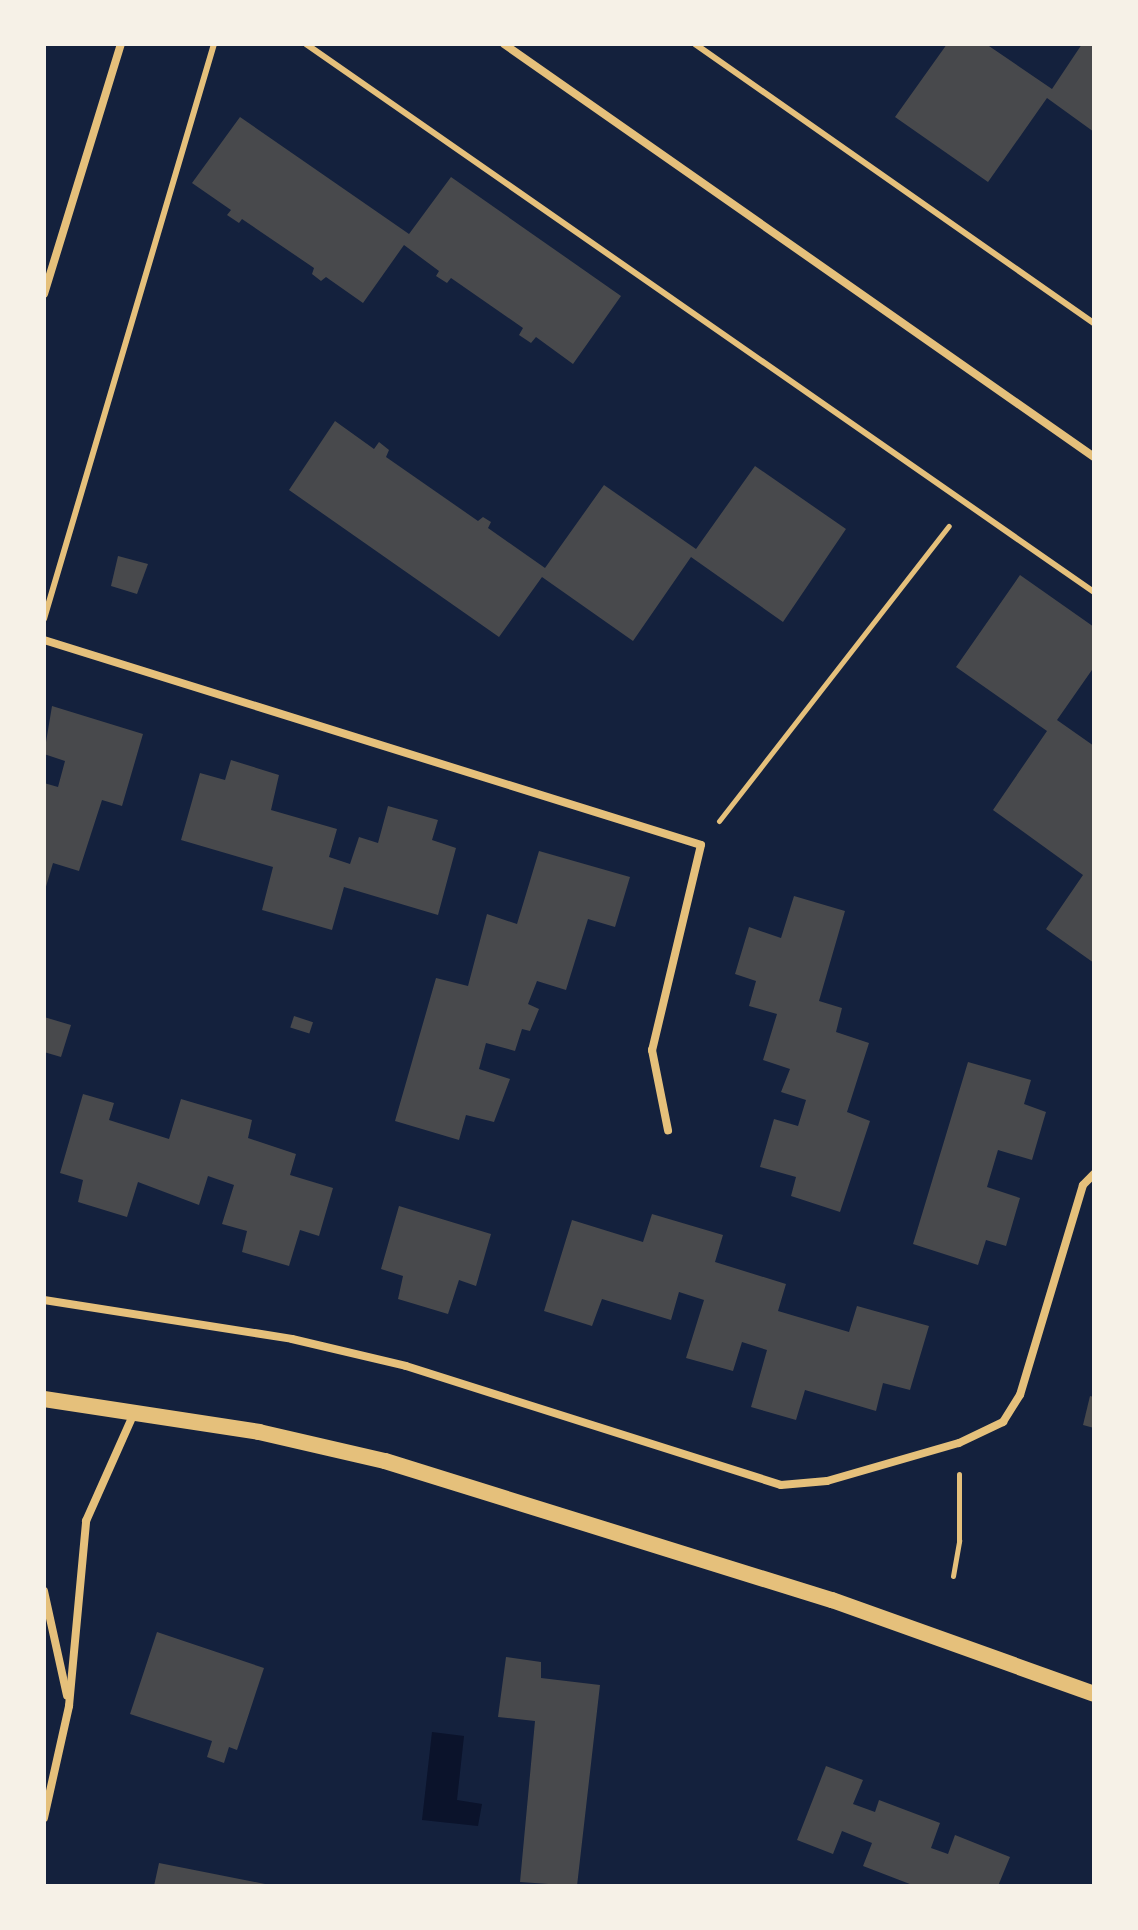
<!DOCTYPE html>
<style>
body{margin:0}
#map{position:relative;width:1138px;height:1930px;overflow:hidden;background:#14213d;font-family:Montserrat,sans-serif}
div>[style]{position:absolute}
.water>*{inset:0;background:#0b132b}
.building>*{inset:0;background:#48494c;transform-origin:0 0}
.path>*{height:5px;margin:-2.5px;padding:0 2.5px;transform-origin:2.5px;border-radius:2.5px;background:#e5c07b}
.service>*{height:6px;margin:-3px;padding:0 3px;transform-origin:3px;border-radius:3px;background:#e5c07b}
.minor>*{height:8px;margin:-4px;padding:0 4px;transform-origin:4px;border-radius:4px;background:#e5c07b}
.secondary>*{height:16px;margin:-8px;padding:0 8px;transform-origin:8px;border-radius:8px;background:#e5c07b}
span{translate:-50% -50%;white-space:nowrap;text-align:center;line-height:1.15;-webkit-text-stroke:6px #f6f1e7;paint-order:stroke}
.frame{position:absolute;inset:0;border:46px solid #f6f1e7;pointer-events:none}
</style>
<div id="map">
<div class="water">
<i style="clip-path:polygon(432px 1732px,464px 1736px,457px 1800px,482px 1804px,478px 1826px,422px 1820px)"></i>
</div>
<div class="building">
<i style="clip-path:polygon(947px 44px,986px 44px,1052px 89px,1082px 44px,1094px 44px,1094px 132px,1047px 98px,988px 182px,895px 117px)"></i>
<i style="clip-path:polygon(240px 117px,409px 234px,451px 177px,621px 296px,573px 364px,536px 337px,531px 343px,519px 335px,523px 328px,451px 278px,447px 283px,436px 276px,439px 271px,404px 245px,363px 303px,326px 277px,321px 281px,312px 274px,314px 268px,242px 219px,239px 223px,227px 215px,231px 210px,192px 183px)"></i>
<i style="clip-path:polygon(335px 421px,374px 449px,379px 442px,389px 450px,386px 457px,478px 521px,483px 517px,491px 522px,488px 528px,545px 568px,604px 485px,696px 549px,755px 466px,846px 529px,783px 622px,691px 557px,633px 641px,542px 577px,499px 637px,289px 490px)"></i>
<i style="clip-path:polygon(118px 556px,148px 564px,137px 594px,111px 586px)"></i>
<i style="clip-path:polygon(1020px 575px,1094px 627px,1094px 667px,1057px 720px,1094px 746px,1094px 963px,1046px 929px,1083px 875px,993px 810px,1047px 731px,956px 667px)"></i>
<i style="clip-path:polygon(52px 706px,143px 734px,122px 806px,102px 800px,79px 871px,53px 863px,45px 890px,44px 783px,58px 787px,65px 761px,44px 754px)"></i>
<i style="clip-path:polygon(231px 760px,279px 775px,271px 810px,337px 829px,329px 857px,350px 864px,359px 837px,378px 843px,388px 806px,438px 820px,432px 840px,456px 848px,438px 915px,344px 887px,332px 930px,262px 910px,273px 867px,181px 840px,200px 773px,225px 780px)"></i>
<i style="clip-path:polygon(539px 851px,630px 877px,615px 927px,588px 919px,566px 990px,537px 981px,528px 1004px,539px 1009px,530px 1031px,522px 1029px,515px 1051px,486px 1043px,479px 1069px,510px 1079px,494px 1122px,466px 1115px,459px 1140px,395px 1121px,436px 978px,468px 986px,487px 914px,517px 924px)"></i>
<i style="clip-path:polygon(794px 896px,845px 911px,819px 1001px,842px 1008px,836px 1032px,869px 1043px,847px 1112px,870px 1121px,840px 1212px,791px 1196px,796px 1177px,760px 1167px,774px 1119px,798px 1126px,806px 1100px,781px 1092px,790px 1069px,763px 1060px,777px 1014px,749px 1006px,756px 981px,735px 974px,749px 927px,781px 938px)"></i>
<i style="left:294px;top:1016px;width:20px;height:12px;rotate:18deg"></i>
<i style="clip-path:polygon(44px 1017px,71px 1025px,61px 1057px,44px 1052px)"></i>
<i style="clip-path:polygon(968px 1062px,1031px 1080px,1024px 1104px,1046px 1112px,1032px 1160px,998px 1150px,987px 1187px,1020px 1198px,1006px 1246px,986px 1240px,978px 1265px,913px 1244px)"></i>
<i style="clip-path:polygon(83px 1094px,114px 1103px,109px 1120px,169px 1139px,181px 1099px,252px 1120px,248px 1138px,296px 1154px,290px 1175px,333px 1188px,319px 1236px,300px 1230px,289px 1266px,242px 1252px,247px 1231px,222px 1224px,234px 1185px,208px 1176px,199px 1205px,138px 1182px,127px 1217px,78px 1202px,83px 1180px,60px 1173px)"></i>
<i style="clip-path:polygon(399px 1206px,491px 1234px,476px 1286px,459px 1280px,448px 1314px,398px 1299px,403px 1276px,381px 1269px)"></i>
<i style="clip-path:polygon(652px 1214px,723px 1235px,715px 1262px,786px 1284px,778px 1311px,849px 1332px,857px 1306px,929px 1326px,910px 1390px,883px 1383px,876px 1411px,805px 1390px,796px 1420px,751px 1407px,767px 1350px,742px 1342px,733px 1371px,686px 1358px,704px 1300px,679px 1292px,671px 1320px,602px 1299px,592px 1326px,544px 1311px,572px 1220px,643px 1242px)"></i>
<i style="clip-path:polygon(1090px 1396px,1094px 1397px,1094px 1428px,1083px 1425px)"></i>
<i style="clip-path:polygon(157px 1632px,264px 1668px,237px 1750px,229px 1747px,224px 1763px,207px 1757px,212px 1741px,130px 1714px)"></i>
<i style="clip-path:polygon(506px 1657px,541px 1662px,541px 1678px,600px 1685px,577px 1886px,520px 1882px,535px 1721px,498px 1717px)"></i>
<i style="clip-path:polygon(826px 1766px,863px 1780px,853px 1804px,875px 1812px,879px 1800px,940px 1823px,931px 1848px,948px 1854px,955px 1835px,1010px 1857px,998px 1886px,915px 1886px,863px 1866px,872px 1843px,842px 1831px,833px 1854px,797px 1840px)"></i>
<i style="clip-path:polygon(159px 1863px,270px 1885px,270px 1886px,154px 1886px)"></i>
</div>
<div class="path">
<i style="left:719px;top:821px;width:374px;rotate:-52.1deg"></i>
<i style="left:953px;top:1576px;width:36px;rotate:-80deg"></i>
<i style="left:959px;top:1541px;width:67px;rotate:-90deg"></i>
</div>
<div class="service">
<i style="left:306px;top:44px;width:960px;rotate:34.82deg"></i>
<i style="left:695px;top:44px;width:487px;rotate:35deg"></i>
<i style="left:44px;top:619px;width:600px;rotate:-73.53deg"></i>
</div>
<div class="minor">
<i style="left:504px;top:44px;width:720px;rotate:34.99deg"></i>
<i style="left:44px;top:294px;width:262px;rotate:-72.9deg"></i>
<i style="left:44px;top:640px;width:688px;rotate:17.33deg"></i>
<i style="left:701px;top:845px;width:211px;rotate:103.4deg"></i>
<i style="left:652px;top:1050px;width:82px;rotate:78.7deg"></i>
<i style="left:44px;top:1300px;width:251px;rotate:8.9deg"></i>
<i style="left:292px;top:1339px;width:117px;rotate:13.3deg"></i>
<i style="left:406px;top:1366px;width:393px;rotate:17.6deg"></i>
<i style="left:781px;top:1485px;width:46px;rotate:-5deg"></i>
<i style="left:827px;top:1481px;width:137px;rotate:-16.1deg"></i>
<i style="left:959px;top:1443px;width:49px;rotate:-25.5deg"></i>
<i style="left:1003px;top:1422px;width:32px;rotate:-58deg"></i>
<i style="left:1020px;top:1395px;width:219px;rotate:-73.3deg"></i>
<i style="left:1083px;top:1185px;width:16px;rotate:-45deg"></i>
<i style="left:44px;top:1591px;width:107px;rotate:77.6deg"></i>
<i style="left:44px;top:1818px;width:115px;rotate:-77.4deg"></i>
<i style="left:69px;top:1706px;width:186px;rotate:-84.7deg"></i>
<i style="left:86px;top:1521px;width:120px;rotate:-66deg"></i>
</div>
<div class="secondary">
<i style="left:44px;top:1399px;width:218px;rotate:8.7deg"></i>
<i style="left:259px;top:1432px;width:129px;rotate:13deg"></i>
<i style="left:385px;top:1461px;width:468px;rotate:17.3deg"></i>
<i style="left:832px;top:1600px;width:278px;rotate:19.7deg"></i>
</div>
<div class="frame"></div>
</div>
